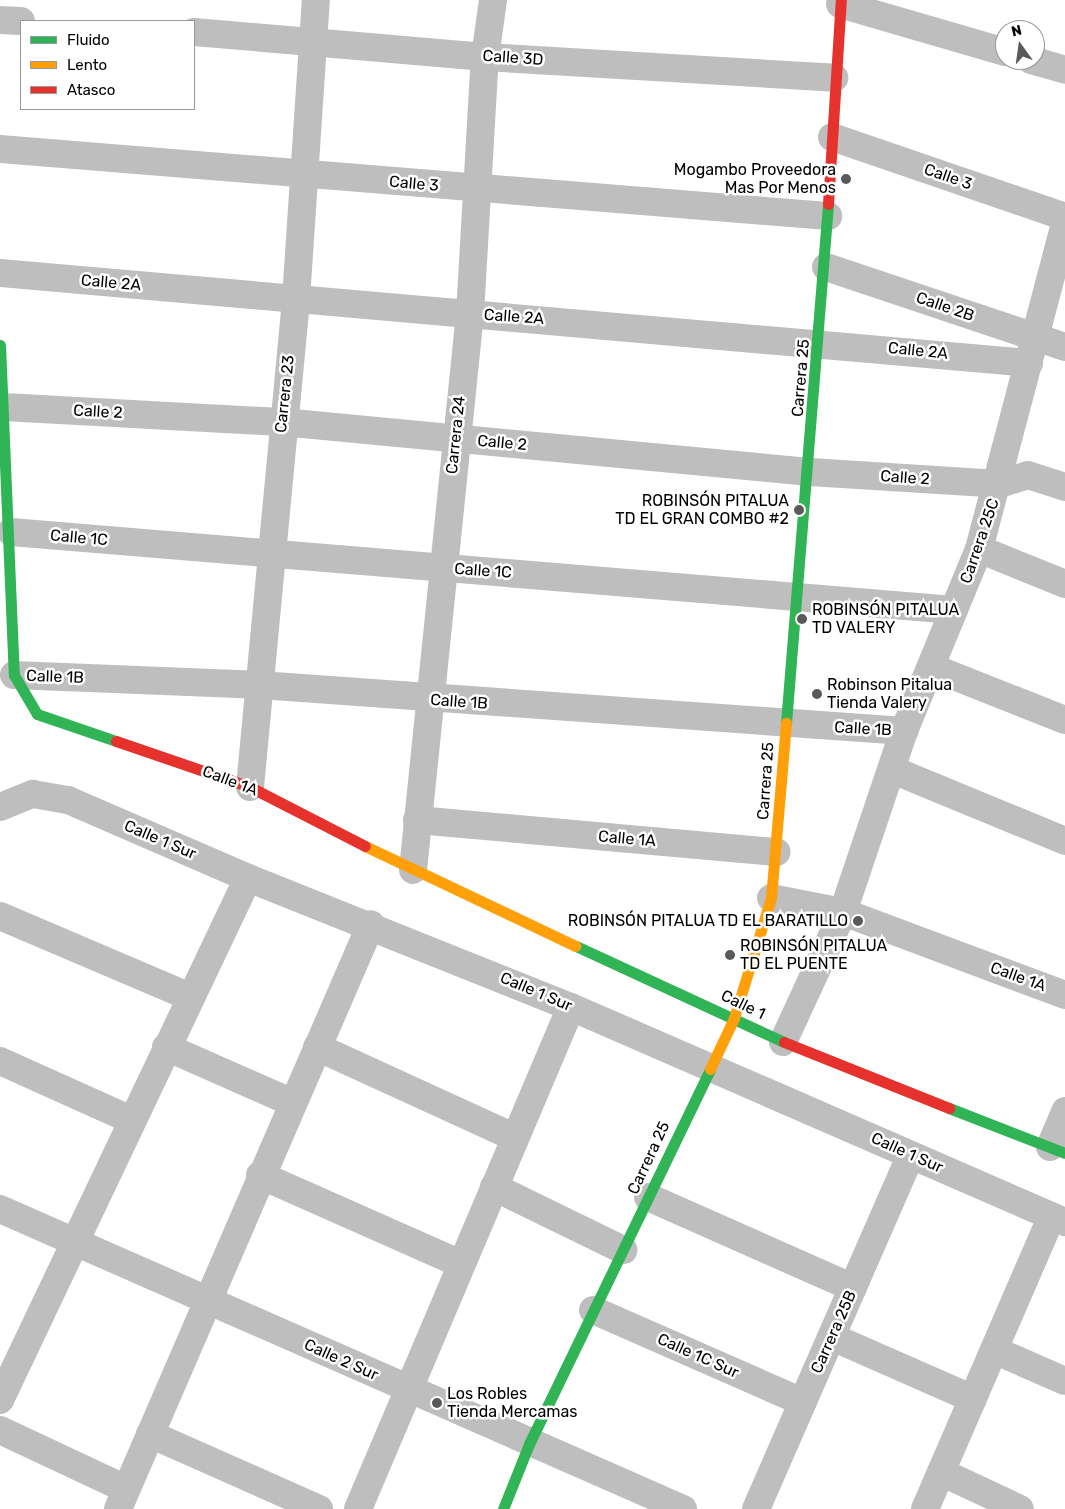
<!DOCTYPE html>
<meta charset="utf-8">
<style>
body{margin:0}
#map{position:relative;width:1065px;height:1509px;overflow:hidden;background:#fff;font-family:Rubik,sans-serif}
div>[style]{position:absolute}
.street>*{height:28px;margin:-14px;padding:0 14px;transform-origin:14px;border-radius:14px;background:#bebebe}
.fast>*{height:11px;margin:-5.5px;padding:0 5.5px;transform-origin:5.5px;border-radius:5.5px;background:#30b455}
.slow>*{height:11px;margin:-5.5px;padding:0 5.5px;transform-origin:5.5px;border-radius:5.5px;background:#ff9f0a}
.jam>*{height:11px;margin:-5.5px;padding:0 5.5px;transform-origin:5.5px;border-radius:5.5px;background:#e5322d}
.dots>*{width:14px;height:14px;translate:-50% -50%;box-sizing:border-box;border:2px solid #fff;border-radius:50%}
span{translate:-50% -50%;white-space:nowrap;text-align:center;line-height:1.15;-webkit-text-stroke:5px #fff;paint-order:stroke}
.street-label{font-size:16px;color:#000}
.poi-label{font-size:16px;color:#000}
.right{translate:-100% -50%;text-align:right}
.left{translate:0 -50%;text-align:left}
.legend{position:absolute;left:20px;top:20px;width:175px;height:90px;box-sizing:border-box;background:#fff;border:1px solid #999;margin:0;padding:6px 9px;list-style:none;font-size:15px;color:#000}
.legend li{display:flex;align-items:center;gap:10px;height:25px}
.legend b{width:25px;border:1px solid #999}
.north{position:absolute;left:995px;top:20px;width:50px;height:50px;box-sizing:border-box;background:#fff;border:1px solid #999;border-radius:50%;rotate:346deg;font-size:14px;font-weight:700;line-height:20px;text-align:center;color:#000}
.north::after{content:'';display:block;margin:auto;width:18px;height:22px;background:#595959;clip-path:polygon(50% 0,100% 100%,50% 72%,0 100%)}
</style>
<div id="map">
<div class="street">
<i style="left:840px;top:4px;width:172px;rotate:16.2deg"></i>
<i style="left:0;top:20px;width:21px;rotate:3deg"></i>
<i style="left:194px;top:32px;width:292px;rotate:4.9deg"></i>
<i style="left:485px;top:57px;width:350px;rotate:3.4deg"></i>
<i style="left:1031px;top:60px;width:35px;rotate:16deg"></i>
<i style="left:832px;top:137px;width:246px;rotate:18.9deg"></i>
<i style="left:0;top:149px;width:831px;rotate:4.63deg"></i>
<i style="left:826px;top:267px;width:252px;rotate:18.5deg"></i>
<i style="left:0;top:273px;width:1033px;rotate:5deg"></i>
<i style="left:4px;top:407px;width:278px;rotate:3.1deg"></i>
<i style="left:282px;top:422px;width:530px;rotate:5.41deg"></i>
<i style="left:810px;top:472px;width:189px;rotate:3.6deg"></i>
<i style="left:999px;top:484px;width:30px;rotate:-17deg"></i>
<i style="left:1028px;top:475px;width:39px;rotate:18deg"></i>
<i style="left:11px;top:532px;width:946px;rotate:4.73deg"></i>
<i style="left:979px;top:549px;width:93px;rotate:22.1deg"></i>
<i style="left:931px;top:667px;width:144px;rotate:21.6deg"></i>
<i style="left:14px;top:675px;width:246px;rotate:2.3deg"></i>
<i style="left:260px;top:685px;width:646px;rotate:4.09deg"></i>
<i style="left:893px;top:770px;width:186px;rotate:22.4deg"></i>
<i style="left:250px;top:787px;width:490px;rotate:-84.6deg"></i>
<i style="left:296px;top:299px;width:300px;rotate:-86.2deg"></i>
<i style="left:0;top:807px;width:35px;rotate:-22deg"></i>
<i style="left:33px;top:794px;width:36px;rotate:10deg"></i>
<i style="left:68px;top:800px;width:196px;rotate:23.4deg"></i>
<i style="left:248px;top:878px;width:348px;rotate:21.8deg"></i>
<i style="left:571px;top:1007px;width:539px;rotate:23.52deg"></i>
<i style="left:417px;top:820px;width:361px;rotate:5.1deg"></i>
<i style="left:413px;top:870px;width:559px;rotate:-84.15deg"></i>
<i style="left:470px;top:314px;width:257px;rotate:-86.7deg"></i>
<i style="left:485px;top:57px;width:58px;rotate:-82deg"></i>
<i style="left:771px;top:898px;width:73px;rotate:11deg"></i>
<i style="left:843px;top:912px;width:237px;rotate:20.5deg"></i>
<i style="left:0;top:916px;width:207px;rotate:23.1deg"></i>
<i style="left:783px;top:1042px;width:143px;rotate:-65.2deg"></i>
<i style="left:843px;top:912px;width:191px;rotate:-71.4deg"></i>
<i style="left:904px;top:731px;width:197px;rotate:-67.6deg"></i>
<i style="left:979px;top:549px;width:337px;rotate:-75.2deg"></i>
<i style="left:166px;top:1047px;width:139px;rotate:23.8deg"></i>
<i style="left:317px;top:1047px;width:217px;rotate:24.6deg"></i>
<i style="left:0;top:1061px;width:144px;rotate:24.2deg"></i>
<i style="left:1050px;top:1147px;width:39px;rotate:-67deg"></i>
<i style="left:260px;top:1175px;width:220px;rotate:23.9deg"></i>
<i style="left:494px;top:1187px;width:144px;rotate:26deg"></i>
<i style="left:648px;top:1197px;width:224px;rotate:23.9deg"></i>
<i style="left:0;top:1209px;width:746px;rotate:23.71deg"></i>
<i style="left:593px;top:1310px;width:229px;rotate:23.7deg"></i>
<i style="left:832px;top:1337px;width:154px;rotate:23.7deg"></i>
<i style="left:994px;top:1350px;width:77px;rotate:23.6deg"></i>
<i style="left:0;top:1400px;width:578px;rotate:-64.59deg"></i>
<i style="left:0;top:1430px;width:139px;rotate:25.1deg"></i>
<i style="left:150px;top:1434px;width:185px;rotate:23.9deg"></i>
<i style="left:941px;top:1472px;width:87px;rotate:25.1deg"></i>
<i style="left:118px;top:1509px;width:637px;rotate:-66.61deg"></i>
<i style="left:358px;top:1509px;width:545px;rotate:-67.01deg"></i>
<i style="left:756px;top:1509px;width:386px;rotate:-66.4deg"></i>
<i style="left:925px;top:1509px;width:319px;rotate:-66.6deg"></i>
</div>
<div class="fast">
<i style="left:0;top:345px;width:330px;rotate:87.6deg"></i>
<i style="left:14px;top:675px;width:45px;rotate:59.5deg"></i>
<i style="left:37px;top:714px;width:83px;rotate:18.9deg"></i>
<i style="left:786px;top:723px;width:521px;rotate:-85.37deg"></i>
<i style="left:576px;top:946px;width:229px;rotate:24.8deg"></i>
<i style="left:949px;top:1108px;width:124px;rotate:21.2deg"></i>
<i style="left:503px;top:1509px;width:70px;rotate:-68.2deg"></i>
<i style="left:529px;top:1444px;width:416px;rotate:-64.2deg"></i>
</div>
<div class="slow">
<i style="left:365px;top:846px;width:233px;rotate:25.4deg"></i>
<i style="left:710px;top:1069px;width:56px;rotate:-64.8deg"></i>
<i style="left:734px;top:1018px;width:126px;rotate:-72.9deg"></i>
<i style="left:771px;top:898px;width:176px;rotate:-85.1deg"></i>
</div>
<div class="jam">
<i style="left:828px;top:204px;width:204px;rotate:-86.4deg"></i>
<i style="left:116px;top:741px;width:142px;rotate:18.9deg"></i>
<i style="left:250px;top:787px;width:129px;rotate:27.2deg"></i>
<i style="left:784px;top:1042px;width:178px;rotate:21.8deg"></i>
</div>
<div class="dots">
<i style="left:846px;top:179px;background:#595959"></i>
<i style="left:799px;top:510px;background:#595959"></i>
<i style="left:802px;top:619px;background:#595959"></i>
<i style="left:817px;top:694px;background:#595959"></i>
<i style="left:858px;top:921px;background:#595959"></i>
<i style="left:730px;top:955px;background:#595959"></i>
<i style="left:437px;top:1403px;background:#595959"></i>
</div>
<div class="street-label">
<span style="left:513px;top:58px;rotate:4deg">Calle 3D</span>
<span style="left:948px;top:177px;rotate:19deg">Calle 3</span>
<span style="left:414px;top:184px;rotate:5deg">Calle 3</span>
<span style="left:111px;top:283px;rotate:5deg">Calle 2A</span>
<span style="left:945px;top:307px;rotate:19deg">Calle 2B</span>
<span style="left:514px;top:317px;rotate:4deg">Calle 2A</span>
<span style="left:918px;top:351px;rotate:6deg">Calle 2A</span>
<span style="left:801px;top:378px;rotate:-85deg">Carrera 25</span>
<span style="left:285px;top:394px;rotate:-84deg">Carrera 23</span>
<span style="left:98px;top:412px;rotate:3deg">Calle 2</span>
<span style="left:456px;top:435px;rotate:-84deg">Carrera 24</span>
<span style="left:502px;top:443px;rotate:5deg">Calle 2</span>
<span style="left:905px;top:478px;rotate:4deg">Calle 2</span>
<span style="left:79px;top:538px;rotate:5deg">Calle 1C</span>
<span style="left:980px;top:541px;rotate:-71deg">Carrera 25C</span>
<span style="left:483px;top:571px;rotate:4deg">Calle 1C</span>
<span style="left:55px;top:677px;rotate:2deg">Calle 1B</span>
<span style="left:459px;top:702px;rotate:4deg">Calle 1B</span>
<span style="left:863px;top:729px;rotate:3deg">Calle 1B</span>
<span style="left:230px;top:781px;rotate:21deg">Calle 1A</span>
<span style="left:766px;top:781px;rotate:-86deg">Carrera 25</span>
<span style="left:627px;top:839px;rotate:5deg">Calle 1A</span>
<span style="left:160px;top:840px;rotate:23deg">Calle 1 Sur</span>
<span style="left:1018px;top:977px;rotate:20deg">Calle 1A</span>
<span style="left:536px;top:992px;rotate:23deg">Calle 1 Sur</span>
<span style="left:743px;top:1005px;rotate:26deg">Calle 1</span>
<span style="left:907px;top:1153px;rotate:24deg">Calle 1 Sur</span>
<span style="left:649px;top:1158px;rotate:-65deg">Carrera 25</span>
<span style="left:834px;top:1332px;rotate:-66deg">Carrera 25B</span>
<span style="left:698px;top:1356px;rotate:24deg">Calle 1C Sur</span>
<span style="left:341px;top:1360px;rotate:24deg">Calle 2 Sur</span>
</div>
<div class="poi-label">
<span class="right" style="left:836px;top:179px">Mogambo Proveedora<br>Mas Por Menos</span>
<span class="right" style="left:789px;top:510px">ROBINSÓN PITALUA<br>TD EL GRAN COMBO #2</span>
<span class="left" style="left:812px;top:619px">ROBINSÓN PITALUA<br>TD VALERY</span>
<span class="left" style="left:827px;top:694px">Robinson Pitalua<br>Tienda Valery</span>
<span class="right" style="left:848px;top:921px">ROBINSÓN PITALUA TD EL BARATILLO</span>
<span class="left" style="left:740px;top:955px">ROBINSÓN PITALUA<br>TD EL PUENTE</span>
<span class="left" style="left:447px;top:1403px">Los Robles<br>Tienda Mercamas</span>
</div>
<ul class="legend">
<li><b style="height:6px;background:#30b455"></b>Fluido</li>
<li><b style="height:6px;background:#ff9f0a"></b>Lento</li>
<li><b style="height:6px;background:#e5322d"></b>Atasco</li>
</ul>
<div class="north">N</div>
</div>
